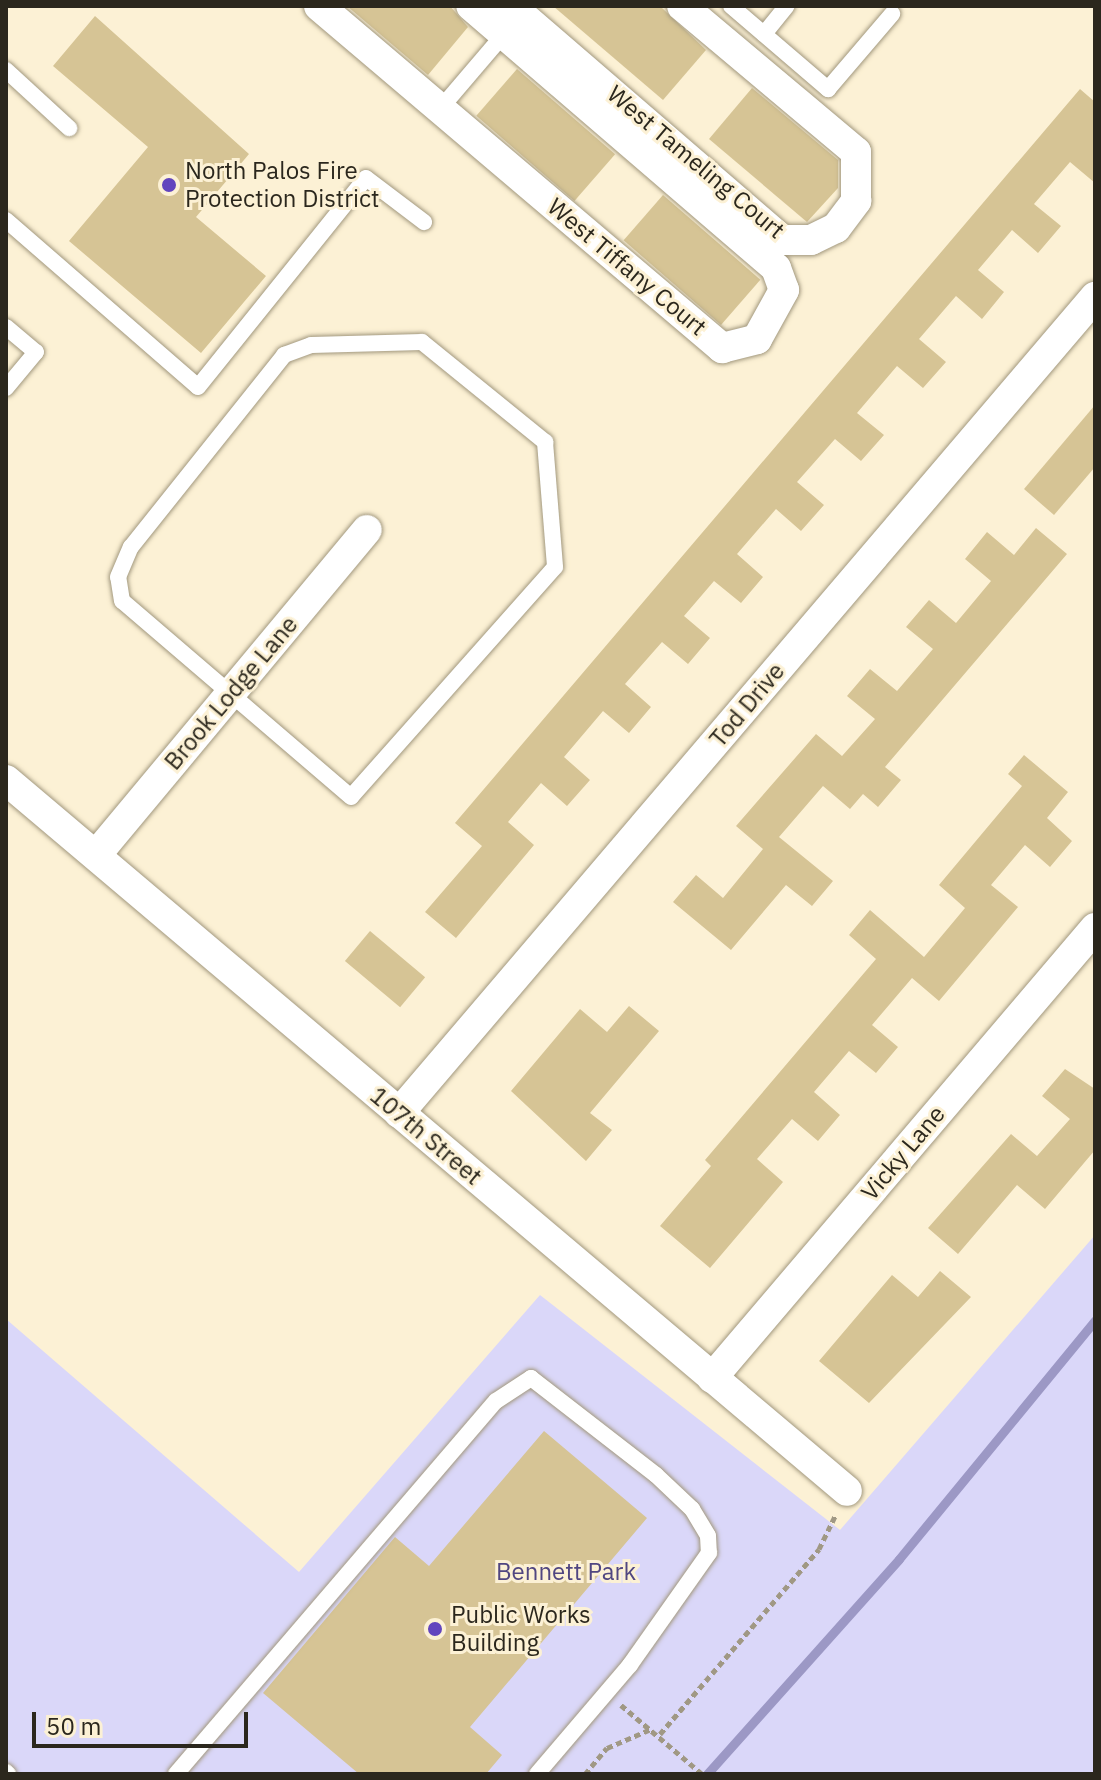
<!DOCTYPE html>
<style>
body{margin:0}
#map{position:relative;width:1101px;height:1780px;overflow:hidden;background:#fcf1d5;font-family:"IBM Plex Sans",sans-serif}
div>[style]{position:absolute}
.green>*{inset:0;background:#dad7f9}
.stream>*{height:9px;margin:-4.5px;padding:0 4.5px;transform-origin:4.5px;border-radius:4.5px;background:#9c98c5}
.building>*{inset:0;background:#d6c495;transform-origin:0 0}
.path>*{height:5px;margin-top:-2.5px;transform-origin:0;background:repeating-linear-gradient(90deg,#a09884 0 6px,transparent 0 10px)}
.roads{filter:drop-shadow(0 0 2px #a2987e) drop-shadow(0 0 2px #a2987e)}
.lane>*{height:16px;margin:-8px;padding:0 8px;transform-origin:8px;border-radius:8px;background:#fff}
.street>*{height:30px;margin:-15px;padding:0 15px;transform-origin:15px;border-radius:15px;background:#fff}
.dots>*{width:22px;height:22px;translate:-50% -50%;box-sizing:border-box;border:4px solid #fcf1d5;border-radius:50%}
span{translate:-50% -50%;white-space:nowrap;text-align:center;line-height:1.15;-webkit-text-stroke:6px #fcf1d5;paint-order:stroke}
.street-label{font-size:24px;color:#2b271d}
.poi-label{font-size:24px;color:#2b271d}
.left{translate:0 -50%;text-align:left}
.park-label{font-size:24px;color:#504681}
.frame{position:absolute;inset:0;border:8px solid #2b271d;pointer-events:none}
.scale{position:absolute;left:32px;top:1712px;width:216px;height:36px;box-sizing:border-box;border:4px solid #2b271d;border-top:0;padding-left:10px;font-size:24px;line-height:28px;white-space:nowrap;color:#2b271d;-webkit-text-stroke:6px #fcf1d5;paint-order:stroke}
</style>
<div id="map">
<div class="green">
<i style="clip-path:polygon(1095px 1235px,1095px 1774px,6px 1774px,6px 1319px,299px 1572px,540px 1295px,840px 1530px)"></i>
</div>
<div class="stream">
<i style="left:707px;top:1774px;width:288px;rotate:-48.2deg"></i>
<i style="left:899px;top:1559px;width:309px;rotate:-50.6deg"></i>
</div>
<div class="building">
<i style="clip-path:polygon(347px 6px,450px 6px,468px 27px,428px 75px)"></i>
<i style="clip-path:polygon(553px 6px,660px 6px,706px 50px,663px 100px)"></i>
<i style="clip-path:polygon(95px 16px,249px 154px,196px 217px,266px 276px,201px 353px,69px 241px,148px 147px,53px 66px)"></i>
<i style="left:517px;top:69px;width:130px;height:62px;rotate:41deg"></i>
<i style="clip-path:polygon(752px 88px,838px 160px,838px 188px,807px 222px,709px 139px)"></i>
<i style="clip-path:polygon(1080px 89px,1095px 102px,1095px 183px,1070px 162px,1034px 204px,1061px 226px,1038px 253px,1012px 230px,978px 270px,1004px 292px,982px 319px,956px 296px,919px 339px,946px 362px,923px 388px,897px 366px,857px 413px,884px 435px,861px 461px,835px 439px,797px 482px,824px 505px,801px 531px,776px 509px,737px 554px,763px 577px,741px 603px,714px 581px,684px 616px,710px 638px,688px 664px,662px 642px,625px 684px,651px 707px,629px 733px,603px 711px,564px 757px,590px 780px,567px 806px,541px 783px,508px 822px,534px 845px,456px 938px,425px 912px,482px 846px,455px 823px)"></i>
<i style="left:663px;top:195px;width:129px;height:60px;rotate:41deg"></i>
<i style="clip-path:polygon(1095px 405px,1095px 467px,1054px 515px,1024px 489px)"></i>
<i style="clip-path:polygon(1036px 528px,1067px 554px,885px 767px,901px 780px,878px 807px,863px 794px,850px 809px,823px 786px,779px 837px,833px 881px,812px 906px,786px 885px,731px 950px,673px 902px,696px 875px,723px 898px,763px 849px,736px 826px,816px 734px,842px 756px,875px 719px,847px 696px,870px 669px,897px 691px,933px 649px,906px 627px,929px 600px,956px 623px,991px 581px,965px 559px,987px 532px,1014px 555px)"></i>
<i style="clip-path:polygon(1024px 755px,1068px 792px,1047px 818px,1072px 841px,1050px 867px,1025px 845px,991px 885px,1018px 907px,939px 1001px,912px 978px,872px 1025px,898px 1047px,876px 1073px,849px 1051px,814px 1092px,840px 1115px,818px 1141px,792px 1119px,757px 1159px,783px 1182px,710px 1268px,660px 1226px,711px 1166px,705px 1160px,876px 959px,849px 935px,870px 910px,924px 957px,965px 908px,939px 885px,1022px 786px,1008px 774px)"></i>
<i style="left:370px;top:931px;width:72px;height:39px;rotate:40deg"></i>
<i style="clip-path:polygon(629px 1006px,659px 1031px,590px 1113px,612px 1130px,586px 1161px,511px 1091px,580px 1009px,607px 1032px)"></i>
<i style="clip-path:polygon(1065px 1069px,1095px 1089px,1095px 1150px,1045px 1209px,1017px 1185px,958px 1254px,928px 1228px,1011px 1134px,1037px 1156px,1070px 1119px,1042px 1096px)"></i>
<i style="clip-path:polygon(940px 1271px,971px 1297px,869px 1403px,819px 1361px,892px 1275px,918px 1297px)"></i>
<i style="clip-path:polygon(544px 1431px,647px 1518px,470px 1727px,502px 1755px,486px 1774px,359px 1774px,263px 1693px,395px 1537px,429px 1566px)"></i>
</div>
<div class="path">
<i style="left:621px;top:1705px;width:106px;rotate:40.4deg"></i>
<i style="left:660px;top:1734px;width:244px;rotate:-49.3deg"></i>
<i style="left:819px;top:1549px;width:39px;rotate:-64deg"></i>
<i style="left:585px;top:1774px;width:34px;rotate:-50deg"></i>
<i style="left:607px;top:1748px;width:48px;rotate:-23.4deg"></i>
</div>
<div class="roads">
<div class="lane">
<i style="left:731px;top:6px;width:128px;rotate:40.6deg"></i>
<i style="left:828px;top:89px;width:99px;rotate:-49.5deg"></i>
<i style="left:764px;top:34px;width:36px;rotate:-51deg"></i>
<i style="left:6px;top:70px;width:86px;rotate:42.6deg"></i>
<i style="left:440px;top:109px;width:99px;rotate:-49.5deg"></i>
<i style="left:6px;top:220px;width:254px;rotate:41deg"></i>
<i style="left:198px;top:387px;width:268px;rotate:-51.2deg"></i>
<i style="left:366px;top:178px;width:73px;rotate:37.2deg"></i>
<i style="left:6px;top:327px;width:39px;rotate:40deg"></i>
<i style="left:36px;top:352px;width:47px;rotate:129.8deg"></i>
<i style="left:422px;top:342px;width:159px;rotate:39.1deg"></i>
<i style="left:545px;top:442px;width:125px;rotate:85.4deg"></i>
<i style="left:555px;top:567px;width:307px;rotate:131.6deg"></i>
<i style="left:351px;top:797px;width:301px;rotate:-139.4deg"></i>
<i style="left:122px;top:601px;width:24px;rotate:-99deg"></i>
<i style="left:118px;top:577px;width:33px;rotate:-67deg"></i>
<i style="left:131px;top:547px;width:246px;rotate:-51.4deg"></i>
<i style="left:284px;top:355px;width:29px;rotate:-20deg"></i>
<i style="left:311px;top:345px;width:111px;rotate:-1.5deg"></i>
<i style="left:6px;top:1772px;width:3px;rotate:45deg"></i>
<i style="left:176px;top:1774px;width:491px;rotate:-49.4deg"></i>
<i style="left:496px;top:1401px;width:42px;rotate:-33.3deg"></i>
<i style="left:531px;top:1378px;width:158px;rotate:37.8deg"></i>
<i style="left:656px;top:1475px;width:50px;rotate:43.4deg"></i>
<i style="left:692px;top:1509px;width:31px;rotate:59deg"></i>
<i style="left:708px;top:1536px;width:17px;rotate:87deg"></i>
<i style="left:709px;top:1553px;width:137px;rotate:125.2deg"></i>
<i style="left:630px;top:1665px;width:143px;rotate:130.5deg"></i>
</div>
<div class="street">
<i style="left:319px;top:6px;width:529px;rotate:40.32deg"></i>
<i style="left:722px;top:348px;width:36px;rotate:-14deg"></i>
<i style="left:757px;top:339px;width:56px;rotate:-61.1deg"></i>
<i style="left:784px;top:290px;width:23px;rotate:-110deg"></i>
<i style="left:776px;top:268px;width:402px;rotate:-139.3deg"></i>
<i style="left:511px;top:6px;width:358px;rotate:40.8deg"></i>
<i style="left:782px;top:240px;width:29px"></i>
<i style="left:811px;top:240px;width:28px;rotate:-26deg"></i>
<i style="left:836px;top:228px;width:34px;rotate:-53deg"></i>
<i style="left:856px;top:201px;width:49px;rotate:-90deg"></i>
<i style="left:856px;top:152px;width:227px;rotate:-140deg"></i>
<i style="left:6px;top:780px;width:1101px;rotate:40.21deg"></i>
<i style="left:96px;top:855px;width:423px;rotate:-50.2deg"></i>
<i style="left:399px;top:1113px;width:1073px;rotate:-49.54deg"></i>
<i style="left:712px;top:1378px;width:591px;rotate:-49.6deg"></i>
</div>
</div>
<div class="dots">
<i style="left:169px;top:185px;background:#6245be"></i>
<i style="left:435px;top:1629px;background:#6245be"></i>
</div>
<div class="street-label">
<span style="left:696px;top:162px;rotate:40deg">West Tameling Court</span>
<span style="left:627px;top:267px;rotate:40deg">West Tiffany Court</span>
<span style="left:231px;top:693px;rotate:-50deg">Brook Lodge Lane</span>
<span style="left:747px;top:705px;rotate:-50deg">Tod Drive</span>
<span style="left:426px;top:1136px;rotate:40deg">107th Street</span>
<span style="left:903px;top:1153px;rotate:-50deg">Vicky Lane</span>
</div>
<div class="poi-label">
<span class="left" style="left:185px;top:185px">North Palos Fire<br>Protection District</span>
<span class="left" style="left:451px;top:1629px">Public Works<br>Building</span>
</div>
<div class="park-label">
<span style="left:566px;top:1572px">Bennett Park</span>
</div>
<div class="frame"></div>
<div class="scale">50 m</div>
</div>
